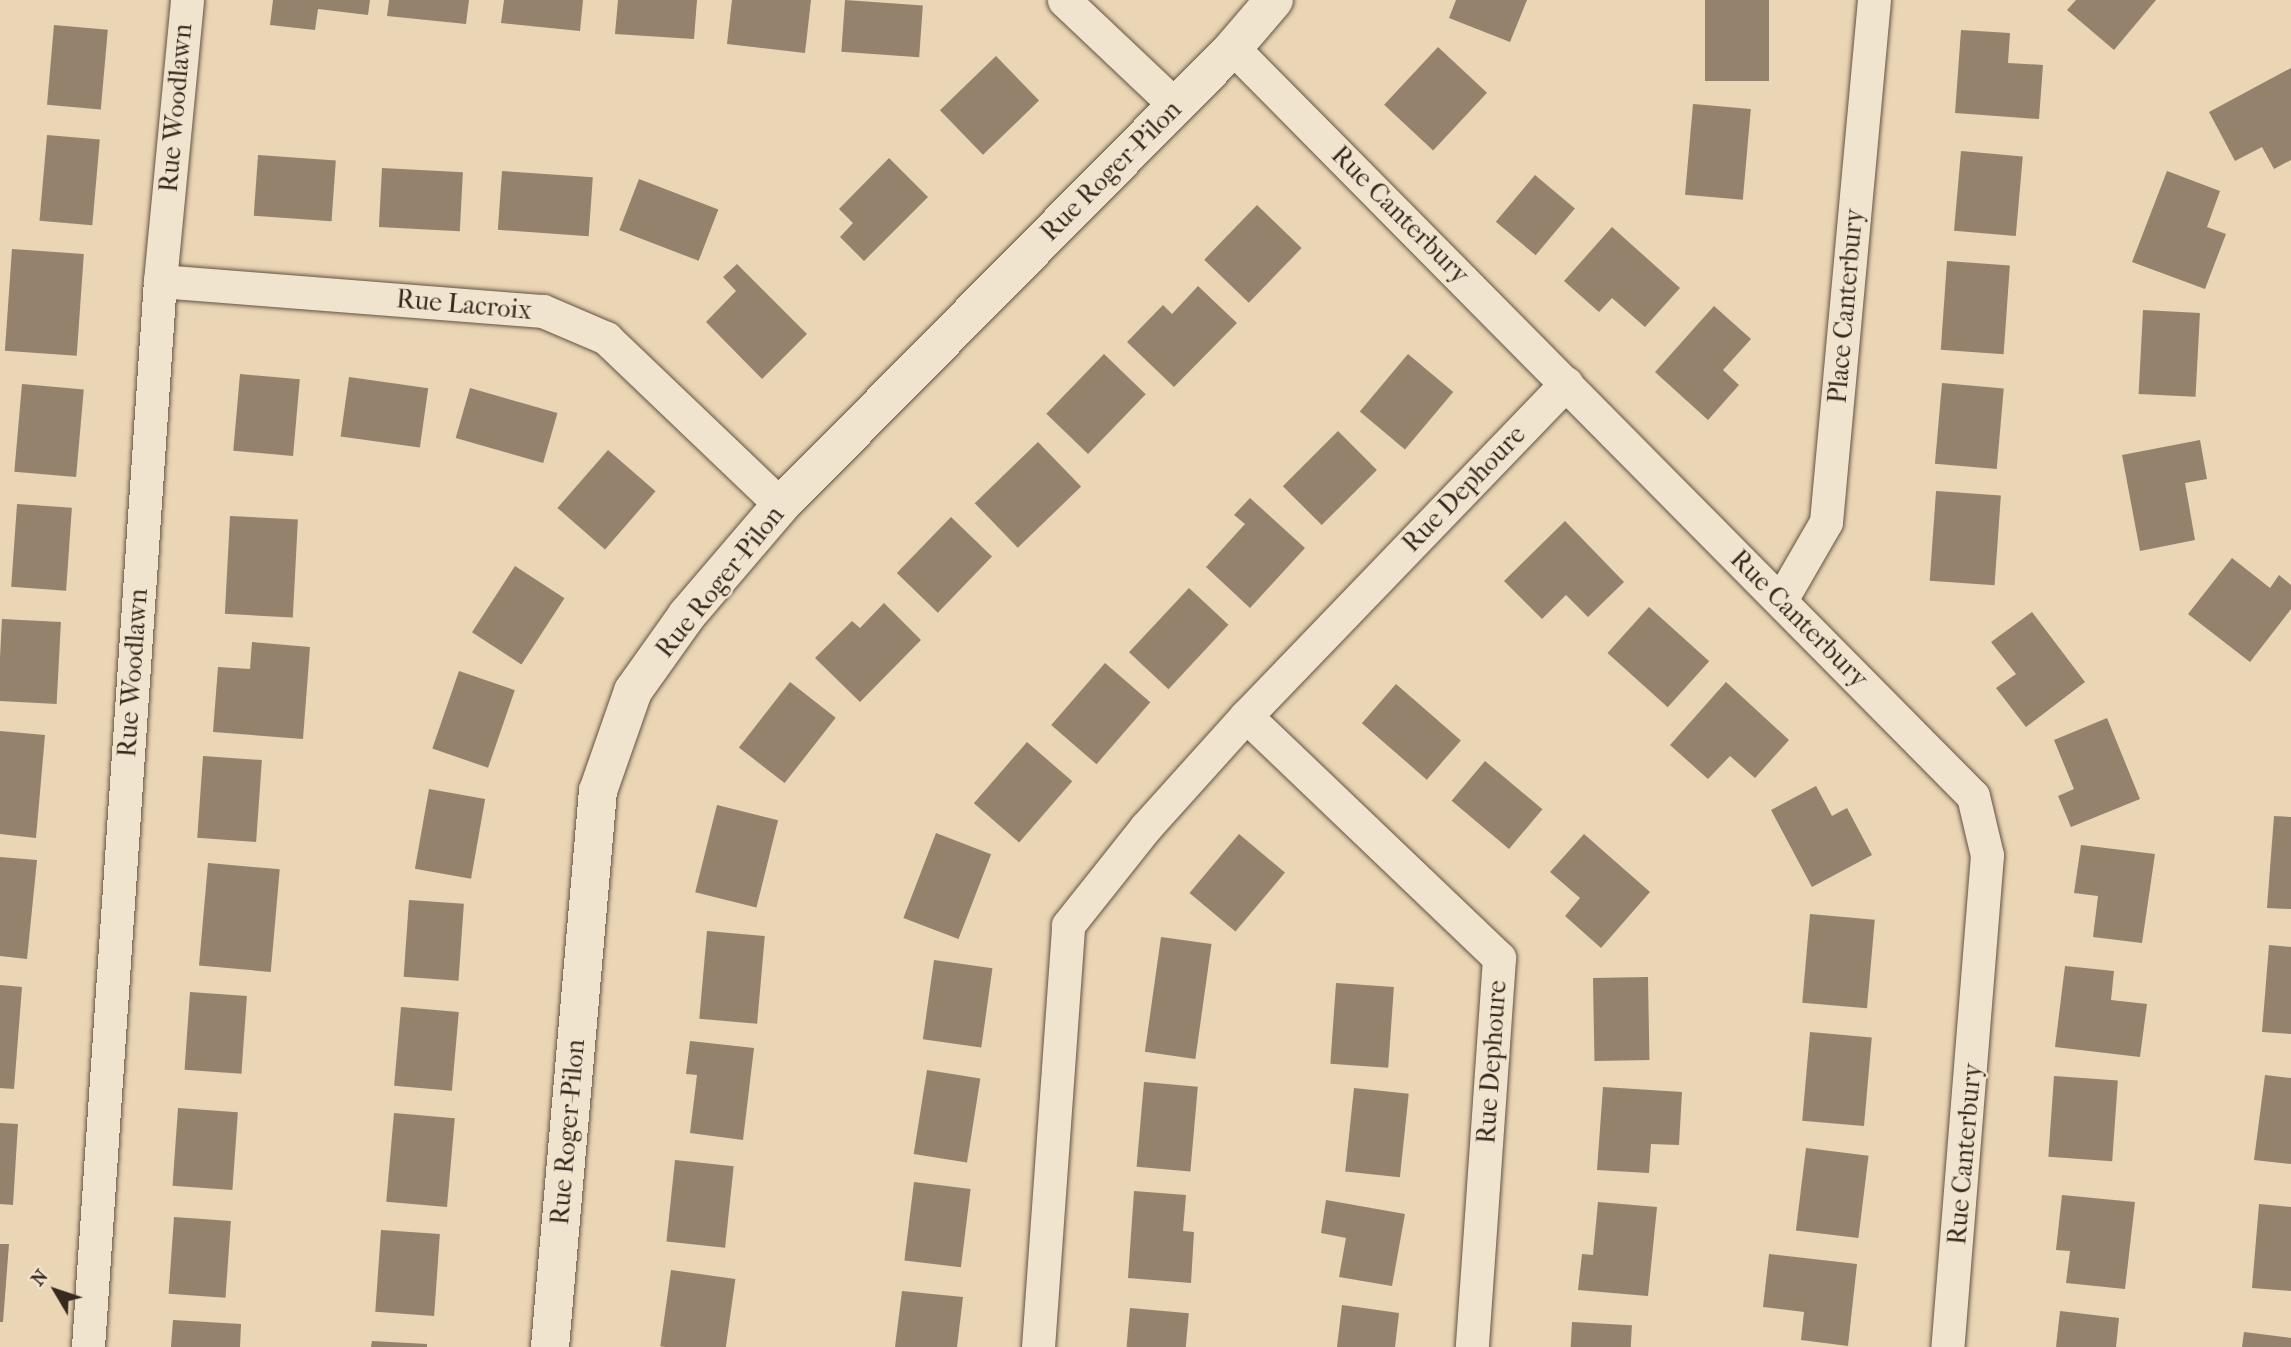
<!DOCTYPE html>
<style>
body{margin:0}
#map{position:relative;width:2291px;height:1347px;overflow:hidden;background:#ead5b4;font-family:"IM FELL French Canon",serif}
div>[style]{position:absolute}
.building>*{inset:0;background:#94826c;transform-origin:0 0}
.roads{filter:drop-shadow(0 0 2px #635443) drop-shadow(0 0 2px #635443)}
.minor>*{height:33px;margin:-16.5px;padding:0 16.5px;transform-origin:16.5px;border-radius:16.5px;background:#f1e4ce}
.tertiary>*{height:38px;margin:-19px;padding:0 19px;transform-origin:19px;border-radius:19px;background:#f1e4ce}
span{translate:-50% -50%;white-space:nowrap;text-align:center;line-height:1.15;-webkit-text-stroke:5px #f1e4ce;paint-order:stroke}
.street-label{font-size:26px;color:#36291d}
.north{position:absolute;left:21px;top:1256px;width:70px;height:70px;-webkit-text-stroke:5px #f1e4ce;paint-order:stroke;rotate:309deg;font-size:19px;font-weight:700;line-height:28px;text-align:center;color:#36291d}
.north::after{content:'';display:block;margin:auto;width:24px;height:32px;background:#36291d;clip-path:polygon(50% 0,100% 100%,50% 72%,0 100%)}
</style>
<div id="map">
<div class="building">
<i style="clip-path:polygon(273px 0,370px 0,368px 15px,318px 9px,315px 30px,270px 25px)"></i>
<i style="clip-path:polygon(389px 0,469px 0,466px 24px,387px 16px)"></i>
<i style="clip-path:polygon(504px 0,583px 0,580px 31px,501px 23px)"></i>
<i style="clip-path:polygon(618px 0,697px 0,694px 39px,615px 34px)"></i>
<i style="clip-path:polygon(732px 0,811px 0,805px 53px,727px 44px)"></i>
<i style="left:845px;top:0;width:78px;height:52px;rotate:4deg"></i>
<i style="clip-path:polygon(1456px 0,1527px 0,1510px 42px,1449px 18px)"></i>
<i style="left:1705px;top:0;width:64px;height:81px"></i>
<i style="clip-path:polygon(2076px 0,2156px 0,2114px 50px,2067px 10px)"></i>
<i style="left:54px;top:25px;width:54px;height:80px;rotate:5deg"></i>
<i style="clip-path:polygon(1961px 30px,2010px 33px,2008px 63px,2043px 65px,2039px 119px,1955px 113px)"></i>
<i style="left:1438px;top:47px;width:67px;height:79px;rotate:43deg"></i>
<i style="left:996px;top:56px;width:62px;height:78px;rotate:46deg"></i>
<i style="clip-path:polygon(2291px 68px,2291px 160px,2274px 169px,2262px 147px,2235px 161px,2209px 112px)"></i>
<i style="left:1693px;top:104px;width:58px;height:91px;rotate:5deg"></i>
<i style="left:47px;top:135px;width:53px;height:86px;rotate:5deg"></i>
<i style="left:1961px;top:151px;width:62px;height:80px;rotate:5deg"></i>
<i style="left:258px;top:155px;width:78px;height:61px;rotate:4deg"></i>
<i style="clip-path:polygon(889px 158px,928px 197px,864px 261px,840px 237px,853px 223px,839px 209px)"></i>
<i style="left:382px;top:168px;width:81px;height:59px;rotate:3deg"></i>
<i style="left:502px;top:171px;width:91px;height:59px;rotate:4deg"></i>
<i style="clip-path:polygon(2167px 171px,2220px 191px,2207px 227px,2226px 234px,2205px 289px,2132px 262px)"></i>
<i style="left:1535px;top:175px;width:52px;height:61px;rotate:40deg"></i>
<i style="left:639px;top:179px;width:85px;height:55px;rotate:21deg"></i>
<i style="left:1257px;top:205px;width:62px;height:76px;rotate:44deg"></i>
<i style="clip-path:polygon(1612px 227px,1680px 288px,1645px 327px,1612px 298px,1599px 312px,1564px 281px)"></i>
<i style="left:12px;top:249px;width:72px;height:102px;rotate:4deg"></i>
<i style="left:1947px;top:261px;width:63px;height:89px;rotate:4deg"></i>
<i style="clip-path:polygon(737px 264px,807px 334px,762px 379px,706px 322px,736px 291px,723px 277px)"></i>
<i style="clip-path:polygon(1198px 286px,1237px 323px,1174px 387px,1127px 342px,1163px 305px,1172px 314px)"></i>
<i style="clip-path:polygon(1714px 306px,1751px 339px,1723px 370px,1739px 385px,1708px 420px,1655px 372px)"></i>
<i style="left:2143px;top:310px;width:57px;height:84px;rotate:3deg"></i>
<i style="left:1104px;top:354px;width:58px;height:83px;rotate:44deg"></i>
<i style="left:1408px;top:354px;width:59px;height:75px;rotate:40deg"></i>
<i style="left:240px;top:374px;width:60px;height:77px;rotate:5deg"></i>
<i style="left:349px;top:377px;width:80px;height:60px;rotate:8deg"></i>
<i style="left:1942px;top:383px;width:62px;height:81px;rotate:5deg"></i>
<i style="left:22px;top:384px;width:62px;height:88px;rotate:5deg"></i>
<i style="left:470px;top:388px;width:91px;height:52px;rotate:16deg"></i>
<i style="left:1338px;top:431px;width:55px;height:78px;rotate:45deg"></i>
<i style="clip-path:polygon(2200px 440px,2207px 479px,2185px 483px,2195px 540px,2140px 551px,2122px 455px)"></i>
<i style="left:1038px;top:442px;width:62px;height:88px;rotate:46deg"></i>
<i style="left:608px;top:450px;width:63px;height:77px;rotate:41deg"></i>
<i style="left:1936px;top:491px;width:65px;height:90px;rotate:4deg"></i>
<i style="clip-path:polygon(1250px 498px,1305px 548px,1250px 608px,1206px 567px,1245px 524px,1234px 515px)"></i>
<i style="left:17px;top:504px;width:55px;height:83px;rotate:4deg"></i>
<i style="left:230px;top:516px;width:68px;height:98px;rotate:3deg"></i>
<i style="left:951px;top:517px;width:57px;height:78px;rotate:44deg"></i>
<i style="clip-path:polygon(1565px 521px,1624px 582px,1588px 617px,1566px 595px,1542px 619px,1504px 581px)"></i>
<i style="clip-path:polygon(2232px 558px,2270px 588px,2279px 575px,2291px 585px,2291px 609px,2250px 662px,2188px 614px)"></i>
<i style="left:515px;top:566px;width:59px;height:79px;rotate:33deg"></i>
<i style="left:1189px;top:588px;width:54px;height:88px;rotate:43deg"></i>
<i style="clip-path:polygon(884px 603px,921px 640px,860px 702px,815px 658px,852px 621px,860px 628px)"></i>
<i style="left:1649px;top:607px;width:81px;height:62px;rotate:42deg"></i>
<i style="clip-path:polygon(2032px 612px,2085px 682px,2026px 727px,1996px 688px,2016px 674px,1991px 642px)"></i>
<i style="left:2px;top:619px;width:59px;height:82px;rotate:3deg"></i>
<i style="clip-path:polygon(252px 642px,310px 647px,303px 739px,213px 732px,218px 667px,250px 669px)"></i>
<i style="left:1105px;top:663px;width:60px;height:82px;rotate:41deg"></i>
<i style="left:459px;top:671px;width:59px;height:82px;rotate:19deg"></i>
<i style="left:790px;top:682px;width:58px;height:83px;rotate:38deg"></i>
<i style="clip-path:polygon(1726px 682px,1789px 740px,1755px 778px,1730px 756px,1708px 779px,1670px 745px)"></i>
<i style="left:1396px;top:684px;width:86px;height:52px;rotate:41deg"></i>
<i style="clip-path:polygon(2107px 718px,2140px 799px,2071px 827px,2058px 796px,2074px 789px,2054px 740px)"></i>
<i style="clip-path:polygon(0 731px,45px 735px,36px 838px,0 834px)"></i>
<i style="left:1027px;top:742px;width:60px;height:81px;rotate:41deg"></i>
<i style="left:203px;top:756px;width:59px;height:82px;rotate:4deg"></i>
<i style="left:1485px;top:761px;width:75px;height:52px;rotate:40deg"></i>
<i style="clip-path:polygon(1816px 786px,1832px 816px,1847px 808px,1872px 855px,1812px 887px,1771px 810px)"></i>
<i style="left:429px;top:789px;width:57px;height:81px;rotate:10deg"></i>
<i style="left:717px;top:805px;width:63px;height:90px;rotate:14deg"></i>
<i style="clip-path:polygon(2274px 816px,2291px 817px,2291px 909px,2267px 908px)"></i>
<i style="left:936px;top:833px;width:59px;height:91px;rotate:21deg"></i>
<i style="left:1239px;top:834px;width:60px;height:77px;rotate:40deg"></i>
<i style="clip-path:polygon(1584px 834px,1650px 892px,1601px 948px,1565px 916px,1580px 898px,1550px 872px)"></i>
<i style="clip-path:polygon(2081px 845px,2155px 854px,2142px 943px,2093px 937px,2098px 896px,2074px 893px)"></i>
<i style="clip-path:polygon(0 857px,37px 860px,27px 959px,0 956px)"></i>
<i style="left:208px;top:863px;width:72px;height:103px;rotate:5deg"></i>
<i style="left:409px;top:900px;width:55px;height:77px;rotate:4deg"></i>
<i style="left:1810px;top:914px;width:65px;height:89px;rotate:5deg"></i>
<i style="left:707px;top:931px;width:58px;height:88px;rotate:5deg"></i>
<i style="left:1161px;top:937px;width:51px;height:116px;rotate:8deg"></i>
<i style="clip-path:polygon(2269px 945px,2291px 947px,2291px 1034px,2262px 1032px)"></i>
<i style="left:934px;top:960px;width:59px;height:80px;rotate:8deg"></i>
<i style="clip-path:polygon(2065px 966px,2114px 971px,2111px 1000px,2147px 1004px,2140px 1057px,2055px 1047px)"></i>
<i style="left:1648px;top:977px;width:83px;height:55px;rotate:89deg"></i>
<i style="left:1336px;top:983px;width:58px;height:81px;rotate:4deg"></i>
<i style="clip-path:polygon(0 985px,22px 987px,14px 1089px,0 1088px)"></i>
<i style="left:190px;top:992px;width:57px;height:78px;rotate:4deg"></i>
<i style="left:401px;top:1007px;width:58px;height:79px;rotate:5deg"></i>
<i style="left:1810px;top:1032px;width:62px;height:89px;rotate:5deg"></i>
<i style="clip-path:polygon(690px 1041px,754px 1048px,743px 1140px,690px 1133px,697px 1075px,686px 1074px)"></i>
<i style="left:927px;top:1070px;width:54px;height:85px;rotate:9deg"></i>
<i style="clip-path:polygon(2265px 1075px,2291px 1078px,2291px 1164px,2254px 1160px)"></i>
<i style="left:2054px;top:1076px;width:64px;height:81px;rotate:4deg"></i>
<i style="left:1144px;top:1082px;width:54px;height:85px;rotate:5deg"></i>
<i style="clip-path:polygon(1603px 1087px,1682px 1092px,1679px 1145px,1651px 1144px,1649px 1173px,1597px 1170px)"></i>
<i style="left:1354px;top:1088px;width:55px;height:84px;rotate:6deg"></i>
<i style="left:178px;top:1108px;width:60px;height:78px;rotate:4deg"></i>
<i style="left:394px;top:1113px;width:61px;height:89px;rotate:5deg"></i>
<i style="clip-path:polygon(0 1123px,18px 1124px,13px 1205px,0 1204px)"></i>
<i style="left:1806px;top:1148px;width:63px;height:83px;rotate:7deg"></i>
<i style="left:675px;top:1160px;width:59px;height:82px;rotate:6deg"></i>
<i style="left:914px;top:1182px;width:57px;height:79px;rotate:7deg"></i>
<i style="clip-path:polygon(1134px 1191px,1186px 1195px,1183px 1231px,1194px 1232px,1191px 1283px,1128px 1278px)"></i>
<i style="clip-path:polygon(2062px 1195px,2135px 1202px,2125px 1289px,2066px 1283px,2070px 1251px,2056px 1250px)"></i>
<i style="clip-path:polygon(1326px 1200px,1405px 1214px,1392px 1286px,1339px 1277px,1346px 1238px,1321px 1233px)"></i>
<i style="clip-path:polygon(1598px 1202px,1657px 1207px,1648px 1296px,1578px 1290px,1582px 1254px,1593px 1255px)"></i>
<i style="clip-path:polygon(2259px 1204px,2291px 1207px,2291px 1291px,2252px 1288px)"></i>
<i style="left:174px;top:1217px;width:57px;height:77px;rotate:4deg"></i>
<i style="left:381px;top:1230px;width:59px;height:82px;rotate:4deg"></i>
<i style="clip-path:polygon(0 1244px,9px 1244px,3px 1322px,0 1322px)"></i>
<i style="clip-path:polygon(1769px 1254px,1857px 1264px,1848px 1346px,1801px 1340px,1804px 1312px,1763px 1307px)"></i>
<i style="left:671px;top:1270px;width:65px;height:77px;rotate:8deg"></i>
<i style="clip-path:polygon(902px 1291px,963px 1297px,957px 1347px,895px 1347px)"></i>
<i style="clip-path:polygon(1342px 1305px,1399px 1313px,1395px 1347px,1337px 1347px)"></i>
<i style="left:1130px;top:1308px;width:59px;height:39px;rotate:5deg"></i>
<i style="clip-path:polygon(2060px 1311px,2119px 1318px,2116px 1347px,2056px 1347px)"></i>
<i style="clip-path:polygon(173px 1320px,241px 1324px,240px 1347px,171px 1347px)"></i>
<i style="left:1572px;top:1322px;width:60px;height:25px;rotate:3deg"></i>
<i style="clip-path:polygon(2244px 1332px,2291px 1338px,2291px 1347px,2242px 1347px)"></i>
<i style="clip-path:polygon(372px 1341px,427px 1344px,427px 1347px,371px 1347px)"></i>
</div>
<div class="roads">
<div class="minor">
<i style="left:1064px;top:0;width:154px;rotate:43.4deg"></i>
<i style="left:1233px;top:48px;width:1052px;rotate:45.31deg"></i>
<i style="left:1973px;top:796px;width:61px;rotate:76.7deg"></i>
<i style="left:1987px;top:855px;width:494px;rotate:94.6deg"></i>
<i style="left:160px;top:281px;width:384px;rotate:4.5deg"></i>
<i style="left:543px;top:311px;width:69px;rotate:23.2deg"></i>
<i style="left:606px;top:338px;width:242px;rotate:43.7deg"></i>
<i style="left:1781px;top:600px;width:90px;rotate:-60deg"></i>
<i style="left:1826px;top:522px;width:524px;rotate:-84.75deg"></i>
<i style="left:1246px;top:716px;width:350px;rotate:43.7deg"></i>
<i style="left:1499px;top:958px;width:390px;rotate:94deg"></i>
<i style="left:88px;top:1347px;width:1068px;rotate:-86.14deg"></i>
<i style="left:160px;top:281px;width:282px;rotate:-84.5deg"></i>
<i style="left:1038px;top:1347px;width:423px;rotate:-85.9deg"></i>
<i style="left:1068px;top:925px;width:125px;rotate:-51.5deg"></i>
<i style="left:1146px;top:827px;width:149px;rotate:-48deg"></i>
<i style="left:1246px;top:716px;width:462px;rotate:-46.1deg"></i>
</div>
<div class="tertiary">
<i style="left:550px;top:1347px;width:558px;rotate:-85.07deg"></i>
<i style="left:598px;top:791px;width:106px;rotate:-70.7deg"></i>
<i style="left:633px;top:691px;width:93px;rotate:-54.6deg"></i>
<i style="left:687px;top:615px;width:145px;rotate:-49.5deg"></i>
<i style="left:781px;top:505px;width:643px;rotate:-45.32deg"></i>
<i style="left:1233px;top:48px;width:63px;rotate:-49.5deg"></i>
</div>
</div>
<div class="street-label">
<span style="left:176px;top:108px;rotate:-85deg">Rue Woodlawn</span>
<span style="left:1111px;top:171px;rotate:-45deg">Rue Roger-Pilon</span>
<span style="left:1400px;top:215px;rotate:45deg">Rue Canterbury</span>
<span style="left:464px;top:305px;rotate:5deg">Rue Lacroix</span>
<span style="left:1846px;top:306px;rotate:-85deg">Place Canterbury</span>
<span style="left:1464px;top:489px;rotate:-46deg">Rue Dephoure</span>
<span style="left:720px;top:582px;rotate:-51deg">Rue Roger-Pilon</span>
<span style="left:1799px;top:619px;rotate:45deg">Rue Canterbury</span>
<span style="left:133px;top:673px;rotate:-86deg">Rue Woodlawn</span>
<span style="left:1492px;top:1062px;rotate:-86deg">Rue Dephoure</span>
<span style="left:568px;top:1132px;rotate:-85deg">Rue Roger-Pilon</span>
<span style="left:1965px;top:1154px;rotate:-85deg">Rue Canterbury</span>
</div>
<div class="north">N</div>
</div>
